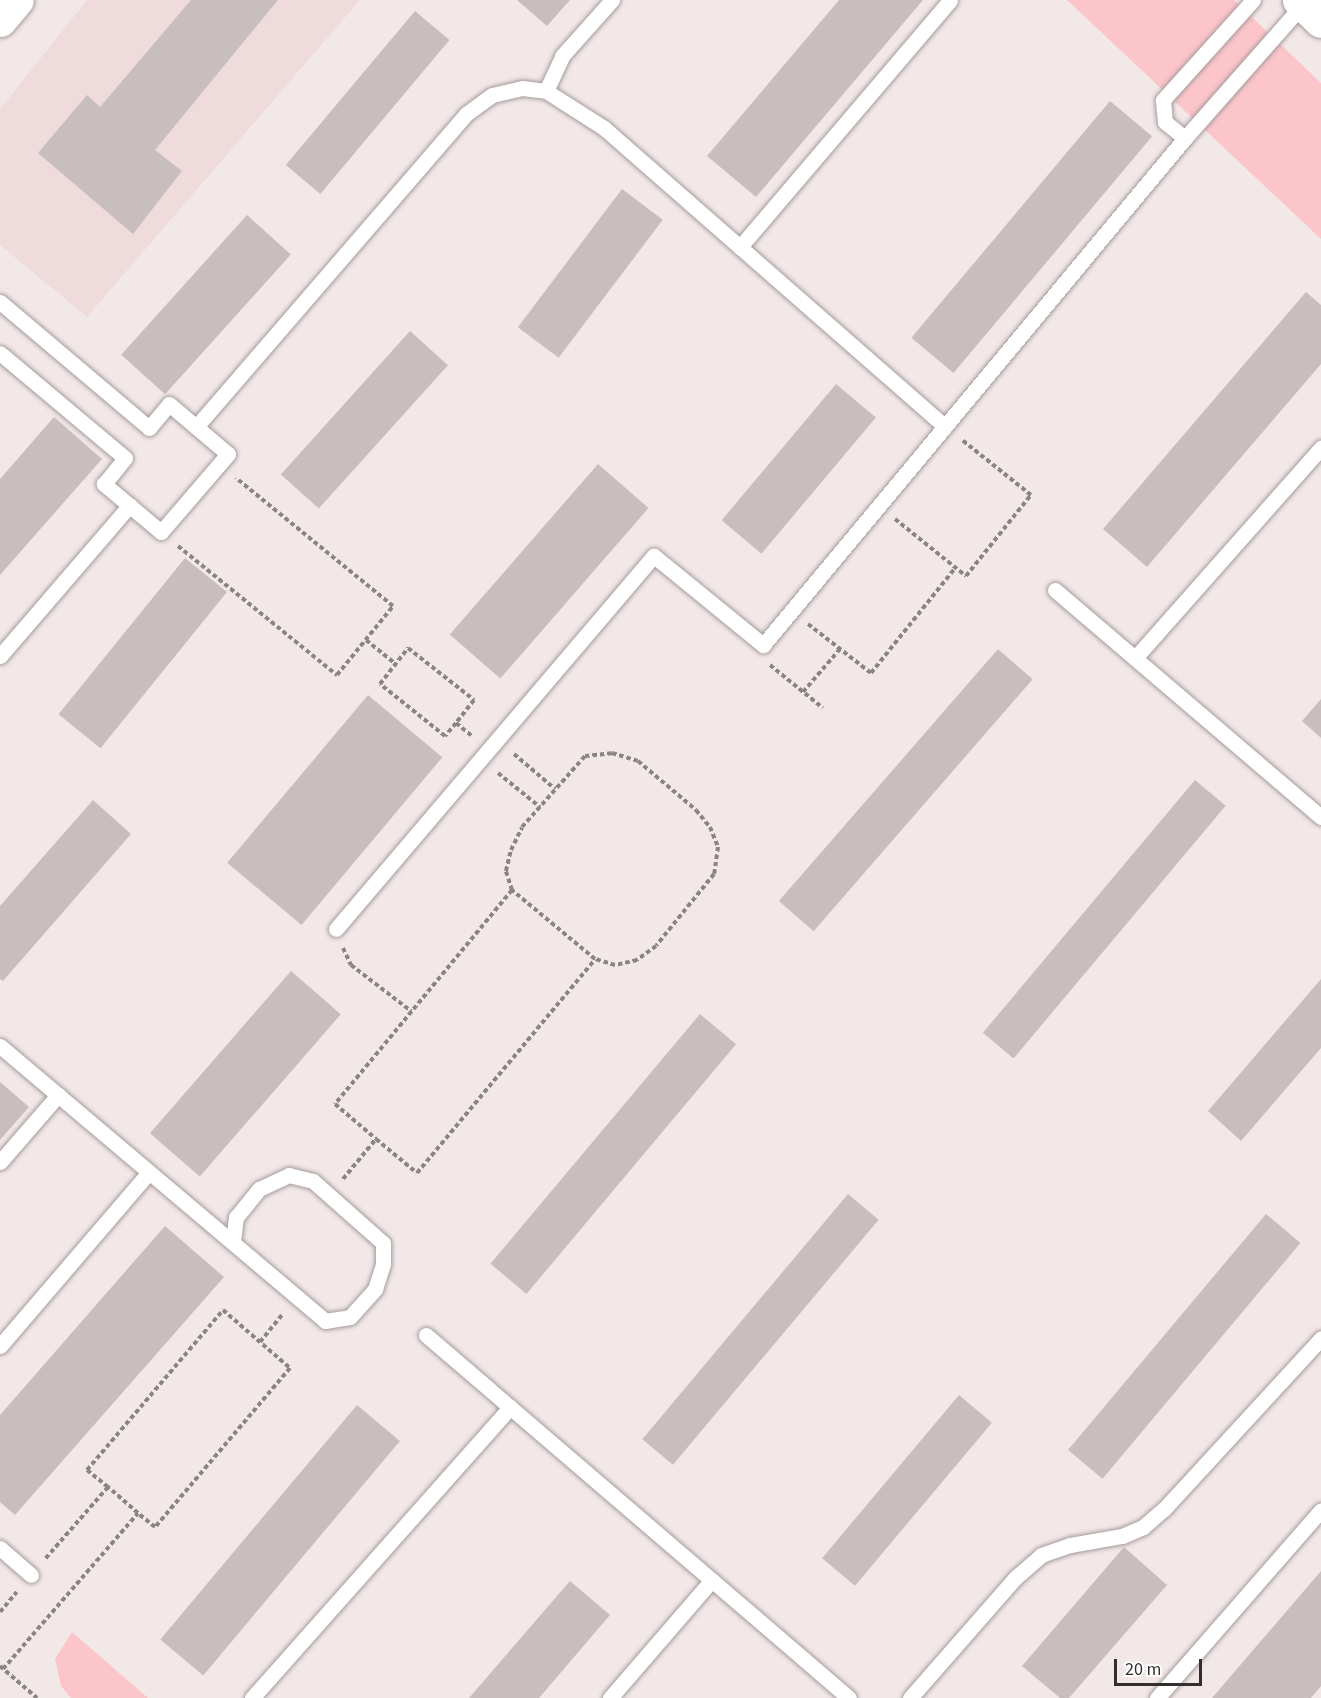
<!DOCTYPE html>
<style>
body{margin:0}
#map{position:relative;width:1321px;height:1698px;overflow:hidden;background:#f3e8e8;font-family:"Source Sans 3",sans-serif}
div>[style]{position:absolute}
.built>*{inset:0;background:#efdbdb}
.green>*{inset:0;background:#fcc5c9}
.building>*{inset:0;background:#c9bebe;transform-origin:0 0}
.path>*{height:4px;margin-top:-2px;transform-origin:0;background:repeating-linear-gradient(90deg,#8b8484 0 4.5px,transparent 0 7.5px)}
.roads{filter:drop-shadow(0 0 2px #a69b9c) drop-shadow(0 0 2px #a69b9c)}
.service>*{height:15px;margin:-7.5px;padding:0 7.5px;transform-origin:7.5px;border-radius:7.5px;background:#fff}
.secondary>*{height:33px;margin:-16.5px;padding:0 16.5px;transform-origin:16.5px;border-radius:16.5px;background:#fff}
span{translate:-50% -50%;white-space:nowrap;text-align:center;line-height:1.15;-webkit-text-stroke:4.5px #fff;paint-order:stroke}
.scale{position:absolute;left:1114px;top:1659px;width:88px;height:27px;box-sizing:border-box;border:3px solid #332e2e;border-top:0;padding-left:8px;font-size:18px;line-height:21px;white-space:nowrap;color:#332e2e;-webkit-text-stroke:4px #fff;paint-order:stroke}
</style>
<div id="map">
<div class="built">
<i style="clip-path:polygon(87px 0,360px 0,87px 317px,0 245px,0 109px)"></i>
</div>
<div class="green">
<i style="clip-path:polygon(1067px 0,1234px 0,1321px 83px,1321px 239px)"></i>
<i style="clip-path:polygon(72px 1632px,148px 1698px,71px 1698px,61px 1686px,55px 1659px)"></i>
</div>
<div class="building">
<i style="clip-path:polygon(191px 0,278px 0,155px 150px,182px 171px,133px 234px,38px 153px,87px 95px,100px 107px)"></i>
<i style="clip-path:polygon(517px 0,570px 0,547px 26px)"></i>
<i style="clip-path:polygon(839px 0,923px 0,756px 197px,707px 156px)"></i>
<i style="left:415px;top:11px;width:45px;height:201px;rotate:40deg"></i>
<i style="left:1110px;top:101px;width:55px;height:309px;rotate:40deg"></i>
<i style="left:622px;top:189px;width:51px;height:173px;rotate:37deg"></i>
<i style="left:247px;top:215px;width:59px;height:188px;rotate:42deg"></i>
<i style="clip-path:polygon(1306px 292px,1321px 305px,1321px 364px,1147px 567px,1103px 529px)"></i>
<i style="left:410px;top:331px;width:51px;height:193px;rotate:42deg"></i>
<i style="left:836px;top:384px;width:52px;height:178px;rotate:40deg"></i>
<i style="clip-path:polygon(54px 417px,102px 459px,0 575px,0 479px)"></i>
<i style="left:598px;top:464px;width:67px;height:226px;rotate:41deg"></i>
<i style="left:185px;top:558px;width:54px;height:201px;rotate:39deg"></i>
<i style="left:998px;top:649px;width:46px;height:334px;rotate:41deg"></i>
<i style="left:368px;top:695px;width:97px;height:219px;rotate:40deg"></i>
<i style="clip-path:polygon(1321px 699px,1321px 738px,1302px 721px)"></i>
<i style="left:1195px;top:780px;width:40px;height:330px;rotate:40deg"></i>
<i style="clip-path:polygon(93px 800px,131px 834px,3px 981px,0 979px,0 906px)"></i>
<i style="left:291px;top:971px;width:66px;height:215px;rotate:41deg"></i>
<i style="clip-path:polygon(1321px 979px,1321px 1048px,1241px 1141px,1208px 1111px)"></i>
<i style="left:700px;top:1014px;width:47px;height:326px;rotate:40deg"></i>
<i style="clip-path:polygon(0 1082px,29px 1107px,0 1140px)"></i>
<i style="left:848px;top:1194px;width:40px;height:320px;rotate:40deg"></i>
<i style="left:1266px;top:1214px;width:45px;height:308px;rotate:40deg"></i>
<i style="clip-path:polygon(165px 1226px,224px 1277px,15px 1515px,0 1502px,0 1415px)"></i>
<i style="left:959px;top:1395px;width:43px;height:213px;rotate:40deg"></i>
<i style="left:357px;top:1405px;width:56px;height:306px;rotate:40deg"></i>
<i style="clip-path:polygon(1124px 1547px,1167px 1585px,1069px 1698px,1060px 1698px,1022px 1666px)"></i>
<i style="clip-path:polygon(1321px 1571px,1321px 1686px,1311px 1698px,1212px 1698px)"></i>
<i style="clip-path:polygon(570px 1581px,610px 1615px,539px 1698px,469px 1698px)"></i>
</div>
<div class="path">
<i style="left:895px;top:519px;width:91px;rotate:38.8deg"></i>
<i style="left:966px;top:576px;width:104px;rotate:-51.3deg"></i>
<i style="left:1031px;top:495px;width:88px;rotate:-141.4deg"></i>
<i style="left:178px;top:546px;width:205px;rotate:39.1deg"></i>
<i style="left:337px;top:675px;width:89px;rotate:-50.9deg"></i>
<i style="left:393px;top:606px;width:203px;rotate:-140.8deg"></i>
<i style="left:808px;top:624px;width:80px;rotate:37.9deg"></i>
<i style="left:871px;top:673px;width:134px;rotate:-51.3deg"></i>
<i style="left:366px;top:640px;width:38px;rotate:39deg"></i>
<i style="left:770px;top:665px;width:68px;rotate:39.1deg"></i>
<i style="left:803px;top:692px;width:57px;rotate:-49.3deg"></i>
<i style="left:456px;top:723px;width:17px;rotate:130deg"></i>
<i style="left:445px;top:736px;width:83px;rotate:-141.3deg"></i>
<i style="left:380px;top:684px;width:46px;rotate:-52.1deg"></i>
<i style="left:408px;top:648px;width:84px;rotate:38.2deg"></i>
<i style="left:474px;top:700px;width:29px;rotate:128deg"></i>
<i style="left:456px;top:723px;width:21px;rotate:39deg"></i>
<i style="left:514px;top:754px;width:54px;rotate:40.5deg"></i>
<i style="left:498px;top:773px;width:54px;rotate:39deg"></i>
<i style="left:512px;top:890px;width:20px;rotate:-108deg"></i>
<i style="left:506px;top:871px;width:22px;rotate:-77deg"></i>
<i style="left:511px;top:850px;width:25px;rotate:-64deg"></i>
<i style="left:522px;top:827px;width:95px;rotate:-48.4deg"></i>
<i style="left:585px;top:756px;width:27px;rotate:-6deg"></i>
<i style="left:612px;top:753px;width:27px;rotate:17deg"></i>
<i style="left:638px;top:761px;width:76px;rotate:40.2deg"></i>
<i style="left:696px;top:810px;width:22px;rotate:51deg"></i>
<i style="left:710px;top:827px;width:22px;rotate:68deg"></i>
<i style="left:718px;top:847px;width:27px;rotate:98deg"></i>
<i style="left:714px;top:874px;width:92px;rotate:128.9deg"></i>
<i style="left:656px;top:946px;width:24px;rotate:144deg"></i>
<i style="left:637px;top:960px;width:23px;rotate:167deg"></i>
<i style="left:615px;top:965px;width:21px;rotate:-163deg"></i>
<i style="left:343px;top:948px;width:19px;rotate:65deg"></i>
<i style="left:351px;top:965px;width:76px;rotate:37.5deg"></i>
<i style="left:343px;top:1179px;width:52px;rotate:-50.5deg"></i>
<i style="left:376px;top:1139px;width:53px;rotate:39.7deg"></i>
<i style="left:417px;top:1173px;width:278px;rotate:-50.2deg"></i>
<i style="left:595px;top:959px;width:108px;rotate:-140.3deg"></i>
<i style="left:512px;top:890px;width:278px;rotate:129.6deg"></i>
<i style="left:335px;top:1104px;width:54px;rotate:40.5deg"></i>
<i style="left:260px;top:1342px;width:36px;rotate:-51deg"></i>
<i style="left:108px;top:1487px;width:27px;rotate:-141deg"></i>
<i style="left:87px;top:1470px;width:210px;rotate:-49.6deg"></i>
<i style="left:223px;top:1310px;width:89px;rotate:40.9deg"></i>
<i style="left:290px;top:1368px;width:209px;rotate:130.3deg"></i>
<i style="left:155px;top:1527px;width:22px;rotate:-141deg"></i>
<i style="left:0;top:1612px;width:26px;rotate:-50deg"></i>
<i style="left:0;top:1666px;width:49px;rotate:40.9deg"></i>
<i style="left:3px;top:1669px;width:206px;rotate:-49.1deg"></i>
<i style="left:138px;top:1513px;width:40px;rotate:-139deg"></i>
<i style="left:108px;top:1487px;width:96px;rotate:131.2deg"></i>
</div>
<div class="roads">
<div class="service">
<i style="left:1253px;top:0;width:135px;rotate:132deg"></i>
<i style="left:1163px;top:100px;width:22px;rotate:85deg"></i>
<i style="left:1165px;top:122px;width:26px;rotate:39deg"></i>
<i style="left:1185px;top:138px;width:179px;rotate:-48.6deg"></i>
<i style="left:546px;top:91px;width:38px;rotate:-65deg"></i>
<i style="left:562px;top:56px;width:75px;rotate:-48.2deg"></i>
<i style="left:740px;top:247px;width:324px;rotate:-49.6deg"></i>
<i style="left:0;top:302px;width:195px;rotate:40.2deg"></i>
<i style="left:149px;top:428px;width:31px;rotate:-50deg"></i>
<i style="left:169px;top:404px;width:77px;rotate:40.3deg"></i>
<i style="left:228px;top:454px;width:103px;rotate:130.7deg"></i>
<i style="left:161px;top:532px;width:75px;rotate:-139.9deg"></i>
<i style="left:104px;top:484px;width:33px;rotate:-51deg"></i>
<i style="left:125px;top:458px;width:163px;rotate:-140deg"></i>
<i style="left:196px;top:427px;width:413px;rotate:-49.2deg"></i>
<i style="left:466px;top:114px;width:32px;rotate:-36deg"></i>
<i style="left:492px;top:95px;width:31px;rotate:-13deg"></i>
<i style="left:522px;top:88px;width:24px;rotate:7deg"></i>
<i style="left:546px;top:91px;width:69px;rotate:32.5deg"></i>
<i style="left:604px;top:128px;width:453px;rotate:41.2deg"></i>
<i style="left:1055px;top:590px;width:350px;rotate:40.5deg"></i>
<i style="left:0;top:656px;width:199px;rotate:-49.3deg"></i>
<i style="left:1135px;top:658px;width:281px;rotate:-48.5deg"></i>
<i style="left:336px;top:929px;width:490px;rotate:-49.6deg"></i>
<i style="left:654px;top:556px;width:141px;rotate:39.2deg"></i>
<i style="left:763px;top:645px;width:660px;rotate:-50.23deg"></i>
<i style="left:0;top:1046px;width:426px;rotate:40.2deg"></i>
<i style="left:325px;top:1321px;width:25px;rotate:-9deg"></i>
<i style="left:350px;top:1317px;width:38px;rotate:-48deg"></i>
<i style="left:375px;top:1289px;width:26px;rotate:-72deg"></i>
<i style="left:383px;top:1264px;width:21px;rotate:-90deg"></i>
<i style="left:383px;top:1243px;width:94px;rotate:-138.5deg"></i>
<i style="left:313px;top:1181px;width:25px;rotate:-166deg"></i>
<i style="left:289px;top:1175px;width:33px;rotate:155deg"></i>
<i style="left:259px;top:1189px;width:36px;rotate:129deg"></i>
<i style="left:236px;top:1217px;width:25px;rotate:97deg"></i>
<i style="left:0;top:1162px;width:89px;rotate:-49.1deg"></i>
<i style="left:426px;top:1335px;width:557px;rotate:40.63deg"></i>
<i style="left:0;top:1346px;width:229px;rotate:-49.4deg"></i>
<i style="left:0;top:1548px;width:41px;rotate:41.1deg"></i>
<i style="left:252px;top:1698px;width:389px;rotate:-48.4deg"></i>
<i style="left:610px;top:1698px;width:156px;rotate:-49.2deg"></i>
<i style="left:910px;top:1698px;width:159px;rotate:-48.8deg"></i>
<i style="left:1015px;top:1578px;width:35px;rotate:-41deg"></i>
<i style="left:1041px;top:1555px;width:31px;rotate:-19deg"></i>
<i style="left:1070px;top:1545px;width:53px;rotate:-9.8deg"></i>
<i style="left:1122px;top:1536px;width:23px;rotate:-23deg"></i>
<i style="left:1143px;top:1527px;width:28px;rotate:-41deg"></i>
<i style="left:1164px;top:1509px;width:232px;rotate:-47.4deg"></i>
<i style="left:1157px;top:1698px;width:249px;rotate:-48.9deg"></i>
</div>
<div class="secondary">
<i style="left:1299px;top:0;width:30px;rotate:44deg"></i>
<i style="left:0;top:20px;width:26px;rotate:-50deg"></i>
</div>
</div>
<div class="scale">20 m</div>
</div>
